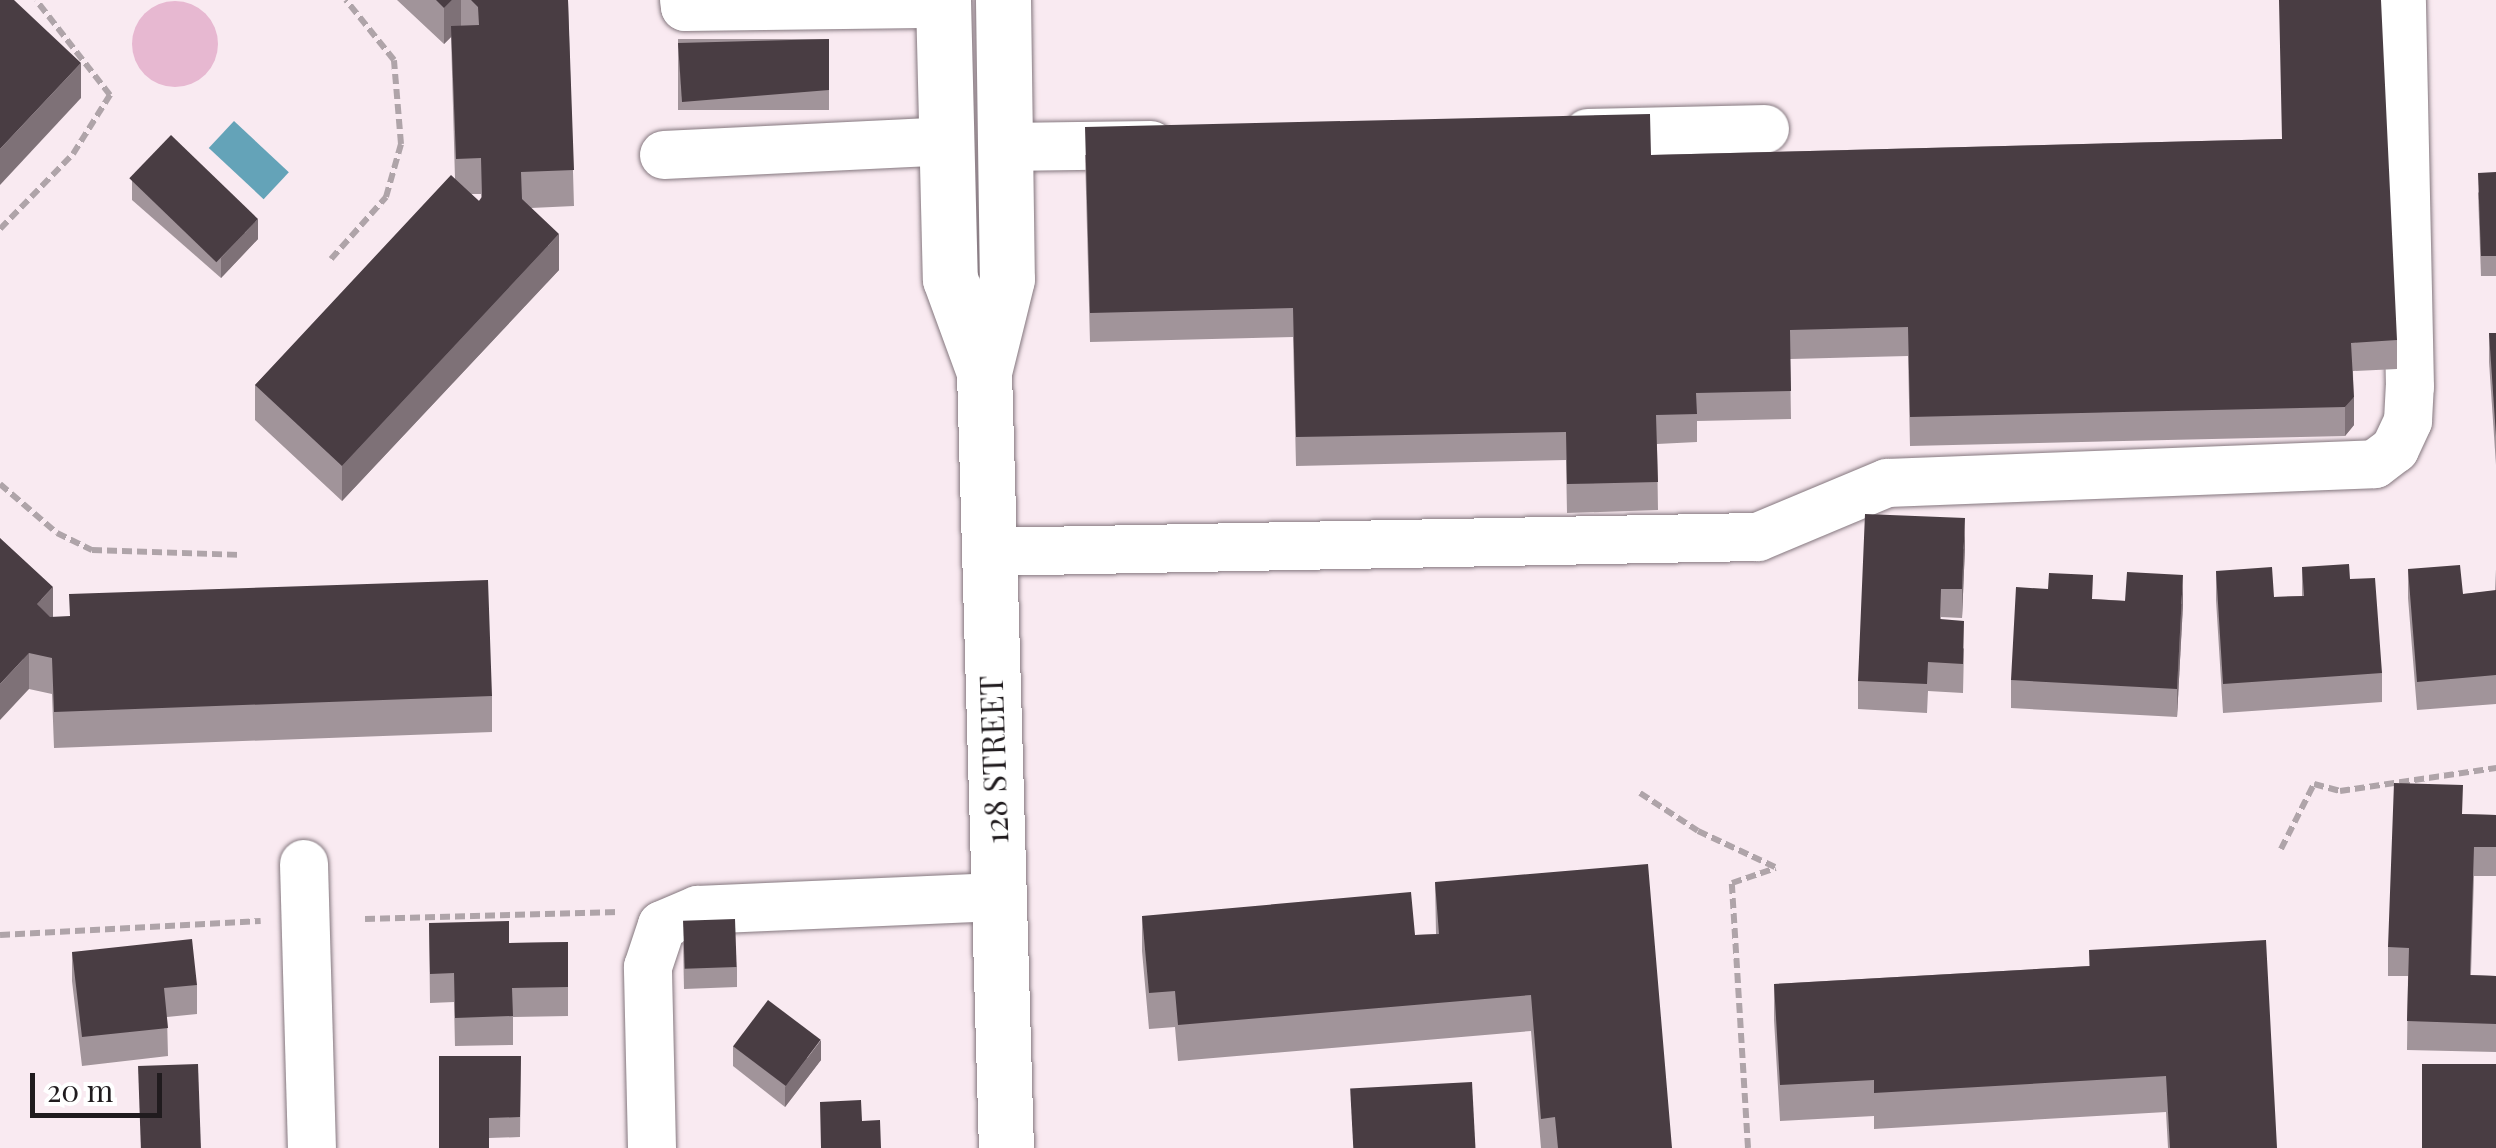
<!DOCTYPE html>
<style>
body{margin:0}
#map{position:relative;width:2496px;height:1148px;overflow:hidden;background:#f9eaf1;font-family:"Playfair Display",serif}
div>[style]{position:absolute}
.green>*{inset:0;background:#e7b8d1}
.round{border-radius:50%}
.water>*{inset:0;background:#64a3b8;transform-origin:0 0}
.path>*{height:6px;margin-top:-3px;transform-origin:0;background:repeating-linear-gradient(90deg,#afa4a9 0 10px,transparent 0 15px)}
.roads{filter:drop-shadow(0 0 2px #84777e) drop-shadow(0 0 2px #84777e)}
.minor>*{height:48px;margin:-24px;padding:0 24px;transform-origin:24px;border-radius:24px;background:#fff}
.major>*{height:55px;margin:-27.5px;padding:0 27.5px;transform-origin:27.5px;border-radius:27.5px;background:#fff}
.wall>*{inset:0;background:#a1949a;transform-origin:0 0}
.shaded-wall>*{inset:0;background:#7e7177}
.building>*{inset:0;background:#493d43;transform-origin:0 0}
span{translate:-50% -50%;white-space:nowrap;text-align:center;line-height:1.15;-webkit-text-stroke:10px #fff;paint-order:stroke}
.street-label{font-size:32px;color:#201b1e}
.scale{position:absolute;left:30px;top:1073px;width:132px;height:45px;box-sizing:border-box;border:5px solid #201b1e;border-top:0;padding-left:12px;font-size:30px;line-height:35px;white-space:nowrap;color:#201b1e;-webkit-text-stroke:8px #fff;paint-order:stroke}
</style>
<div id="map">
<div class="green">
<i class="round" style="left:132px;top:1px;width:86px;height:86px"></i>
</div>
<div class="water">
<i style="left:234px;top:121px;width:75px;height:37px;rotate:43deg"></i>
</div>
<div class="path">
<i style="left:0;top:229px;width:105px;rotate:-45.8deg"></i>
<i style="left:73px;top:154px;width:70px;rotate:-57.9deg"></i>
<i style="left:110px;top:95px;width:120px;rotate:-127.9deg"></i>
<i style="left:331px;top:259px;width:83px;rotate:-48.4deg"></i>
<i style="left:386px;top:197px;width:55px;rotate:-74.2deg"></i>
<i style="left:401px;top:144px;width:84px;rotate:-94.8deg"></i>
<i style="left:394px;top:60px;width:77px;rotate:-128.7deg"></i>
<i style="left:0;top:484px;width:75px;rotate:40.7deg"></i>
<i style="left:57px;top:533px;width:39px;rotate:26deg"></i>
<i style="left:92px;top:550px;width:147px;rotate:1.9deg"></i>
<i style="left:1640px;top:793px;width:69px;rotate:33.2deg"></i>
<i style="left:1698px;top:831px;width:85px;rotate:25.1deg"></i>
<i style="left:2281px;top:849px;width:73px;rotate:-63.1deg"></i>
<i style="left:2314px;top:784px;width:27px;rotate:15deg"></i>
<i style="left:2340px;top:791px;width:158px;rotate:-8.4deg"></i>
<i style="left:365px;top:919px;width:254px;rotate:-1.6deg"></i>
<i style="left:0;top:935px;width:261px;rotate:-3.1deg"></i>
<i style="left:1748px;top:1148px;width:265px;rotate:-93.5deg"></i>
<i style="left:1732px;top:883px;width:46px;rotate:-18.8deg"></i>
</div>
<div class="roads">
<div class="minor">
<i style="left:684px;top:0;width:7px;rotate:82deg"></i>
<i style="left:685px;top:7px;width:258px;rotate:-0.7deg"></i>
<i style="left:1588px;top:133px;width:177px;rotate:-1.3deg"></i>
<i style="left:1005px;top:147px;width:146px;rotate:-0.8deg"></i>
<i style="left:664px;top:155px;width:282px;rotate:-2.8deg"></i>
<i style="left:988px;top:552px;width:770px;rotate:-1.12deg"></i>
<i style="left:1758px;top:537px;width:140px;rotate:-22.7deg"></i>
<i style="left:1887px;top:483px;width:488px;rotate:-2.2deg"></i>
<i style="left:2375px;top:464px;width:25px;rotate:-37deg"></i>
<i style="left:2395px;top:449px;width:31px;rotate:-65deg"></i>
<i style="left:2408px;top:421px;width:34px;rotate:-87deg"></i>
<i style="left:2410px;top:387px;width:387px;rotate:-91.2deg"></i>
<i style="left:304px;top:864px;width:284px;rotate:88.4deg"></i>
<i style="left:652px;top:1148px;width:181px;rotate:-91.3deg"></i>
<i style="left:648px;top:967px;width:44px;rotate:-71.6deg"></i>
<i style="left:662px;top:925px;width:39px;rotate:-23deg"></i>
<i style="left:698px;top:910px;width:299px;rotate:-2.5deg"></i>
</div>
<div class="major">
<i style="left:943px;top:0;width:279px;rotate:88.6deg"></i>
<i style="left:950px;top:279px;width:99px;rotate:69.9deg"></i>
<i style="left:1003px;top:0;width:279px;rotate:89.2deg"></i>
<i style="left:1007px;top:279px;width:96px;rotate:103.9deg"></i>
<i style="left:984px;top:372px;width:776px;rotate:88.38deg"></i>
</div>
</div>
<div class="wall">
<i style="clip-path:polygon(evenodd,397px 0,568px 0,574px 206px,531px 208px,559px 270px,342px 501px,255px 420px,255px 385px,455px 179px,451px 37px,444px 44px,397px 0,471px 194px,481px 194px,481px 198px,479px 201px,471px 194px)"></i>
<i style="left:829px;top:39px;width:71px;height:151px;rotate:90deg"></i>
<i style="clip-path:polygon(2281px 139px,2397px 340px,2397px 369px,2353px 371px,2354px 425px,2345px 436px,1910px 446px,1908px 356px,1790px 359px,1791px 419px,1697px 421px,1697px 442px,1657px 444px,1658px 510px,1567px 513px,1566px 460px,1296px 466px,1293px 337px,1090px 342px,1085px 155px,1651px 155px)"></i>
<i style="clip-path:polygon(2496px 172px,2496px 276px,2481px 276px,2478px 193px)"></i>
<i style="clip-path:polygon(132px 180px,258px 239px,221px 278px,132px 200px)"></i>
<i style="clip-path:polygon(2489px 333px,2496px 333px,2496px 465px,2489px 362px)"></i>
<i style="clip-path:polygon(0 538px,53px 617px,492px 696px,492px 732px,54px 748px,52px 694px,29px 689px)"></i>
<i style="clip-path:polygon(1965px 547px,1962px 618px,1941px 617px,1941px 619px,1964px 649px,1963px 693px,1928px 691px,1927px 713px,1858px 709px,1858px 681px)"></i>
<i style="clip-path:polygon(2302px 567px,2350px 579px,2382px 673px,2382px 702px,2223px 713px,2216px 600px,2216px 571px,2274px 597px,2302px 596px)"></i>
<i style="clip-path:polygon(2408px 569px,2463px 594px,2495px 591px,2496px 569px,2496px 704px,2417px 710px,2408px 598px)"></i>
<i style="clip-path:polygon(2093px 599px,2183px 604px,2177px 717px,2011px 708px,2011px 680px)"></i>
<i style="clip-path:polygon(2463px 814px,2496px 815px,2496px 876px,2474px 876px,2471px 975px,2496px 976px,2496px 1052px,2407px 1050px,2408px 976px,2388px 976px,2388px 947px)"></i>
<i style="clip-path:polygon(1435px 882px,1672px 1148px,1541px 1148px,1531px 1031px,1178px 1061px,1175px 1027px,1149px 1029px,1142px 951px,1142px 916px,1415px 935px,1436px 934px)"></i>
<i style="clip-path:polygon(429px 923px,509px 943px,568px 942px,568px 1016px,513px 1017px,513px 1045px,455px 1046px,454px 1002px,430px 1003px)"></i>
<i style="clip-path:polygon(683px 941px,737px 967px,737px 987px,684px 989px)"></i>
<i style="clip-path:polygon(2089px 950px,2277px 1148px,2168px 1148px,2166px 1112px,1874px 1129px,1874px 1116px,1780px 1121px,1774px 1020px,1774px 984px,2089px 966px)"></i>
<i style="clip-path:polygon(72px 952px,197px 985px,197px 1014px,167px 1017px,168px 1056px,82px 1066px,72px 981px)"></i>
<i style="clip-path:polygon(733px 1046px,821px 1060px,785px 1107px,733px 1066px)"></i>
<i style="clip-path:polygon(521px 1056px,520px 1137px,489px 1138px,439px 1148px)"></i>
</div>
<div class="shaded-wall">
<i style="clip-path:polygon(452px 0,461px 0,461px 27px,444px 44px,444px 8px)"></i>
<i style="clip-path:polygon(81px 63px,81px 98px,0 185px,0 149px)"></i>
<i style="clip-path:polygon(258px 219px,258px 239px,221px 278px,221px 258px)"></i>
<i style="clip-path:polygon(559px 234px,559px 270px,342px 501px,342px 466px)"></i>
<i style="clip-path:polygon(2354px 397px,2354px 425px,2345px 436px,2345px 407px)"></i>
<i style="clip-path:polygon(1965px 518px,1965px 547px,1962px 618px,1962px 589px)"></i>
<i style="clip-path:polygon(2183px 575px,2183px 604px,2177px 717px,2177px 689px)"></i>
<i style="clip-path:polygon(53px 587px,53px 623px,37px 604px)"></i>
<i style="clip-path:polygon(29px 653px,29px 689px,0 720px,0 684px)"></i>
<i style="clip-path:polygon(821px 1040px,821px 1060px,785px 1107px,785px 1087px)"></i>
</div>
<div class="building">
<i style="clip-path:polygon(0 0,14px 0,81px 63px,0 149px)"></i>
<i style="clip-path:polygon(436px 0,452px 0,444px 8px)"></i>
<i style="clip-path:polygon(471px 0,568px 0,574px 170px,521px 172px,522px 199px,559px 234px,342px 466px,255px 385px,451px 175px,479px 201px,482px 197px,481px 158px,456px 159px,451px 26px,479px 25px,478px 7px)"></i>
<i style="clip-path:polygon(2279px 0,2381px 0,2397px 340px,2351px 343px,2354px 397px,2345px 407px,1910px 417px,1908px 327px,1790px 330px,1791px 391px,1696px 393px,1697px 414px,1656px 415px,1658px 482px,1567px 484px,1566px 432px,1296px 437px,1293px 308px,1090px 313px,1085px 127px,1650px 114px,1651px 155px,2282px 139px)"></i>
<i style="clip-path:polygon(829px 39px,829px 90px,682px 102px,678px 43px)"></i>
<i style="left:171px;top:135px;width:121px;height:60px;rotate:44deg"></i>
<i style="clip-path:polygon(2496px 172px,2496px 256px,2481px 256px,2478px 173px)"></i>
<i style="clip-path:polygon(2489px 333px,2496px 333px,2496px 436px)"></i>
<i style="clip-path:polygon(1865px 514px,1965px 518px,1962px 589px,1941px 589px,1940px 619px,1964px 621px,1963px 664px,1928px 662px,1927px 684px,1858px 681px)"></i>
<i style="clip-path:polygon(0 538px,53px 587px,37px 604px,50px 617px,70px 616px,69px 594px,488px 580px,492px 696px,54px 712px,52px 658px,29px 653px,0 684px)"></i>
<i style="clip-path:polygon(2349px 564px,2350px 579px,2375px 578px,2382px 673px,2223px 684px,2216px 571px,2272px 567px,2274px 597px,2304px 596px,2302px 567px)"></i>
<i style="clip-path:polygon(2460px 565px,2463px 594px,2496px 590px,2496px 675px,2417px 682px,2408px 569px)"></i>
<i style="clip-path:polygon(2127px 572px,2183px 575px,2177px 689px,2011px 680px,2016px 587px,2048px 589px,2049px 573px,2093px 575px,2092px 599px,2125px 601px)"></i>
<i style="clip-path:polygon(2394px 783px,2463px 785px,2462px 814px,2496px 815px,2496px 847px,2474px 847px,2470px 975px,2496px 976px,2496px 1024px,2407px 1021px,2409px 948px,2388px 947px)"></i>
<i style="clip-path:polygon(1648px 864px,1672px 1148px,1558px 1148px,1555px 1117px,1541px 1119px,1531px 995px,1178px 1025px,1175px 991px,1149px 993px,1142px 916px,1411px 892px,1415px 935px,1439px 934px,1435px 882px)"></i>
<i style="left:735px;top:919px;width:48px;height:52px;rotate:88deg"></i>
<i style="clip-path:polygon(509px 921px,509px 943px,568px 942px,568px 987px,512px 988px,513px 1016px,455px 1018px,454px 973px,430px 974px,429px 923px)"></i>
<i style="clip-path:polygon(192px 939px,197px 985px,164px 988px,168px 1028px,82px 1037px,72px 952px)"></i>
<i style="clip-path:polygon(2266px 940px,2277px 1148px,2170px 1148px,2166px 1076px,1874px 1093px,1874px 1080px,1780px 1085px,1774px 984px,2090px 966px,2089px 950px)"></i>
<i style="left:768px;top:1000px;width:66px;height:58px;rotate:37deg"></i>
<i style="clip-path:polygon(439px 1056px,521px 1056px,520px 1117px,489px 1118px,489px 1148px,439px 1148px)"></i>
<i style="left:198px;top:1064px;width:84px;height:60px;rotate:88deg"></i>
<i style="left:2496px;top:1064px;width:84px;height:74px;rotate:90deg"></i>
<i style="left:1472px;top:1082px;width:66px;height:122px;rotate:87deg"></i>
<i style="clip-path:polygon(861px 1100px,862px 1121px,880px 1120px,881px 1148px,821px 1148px,820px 1102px)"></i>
</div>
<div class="street-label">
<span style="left:993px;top:760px;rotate:-92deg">128 STREET</span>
</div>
<div class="scale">20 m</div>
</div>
